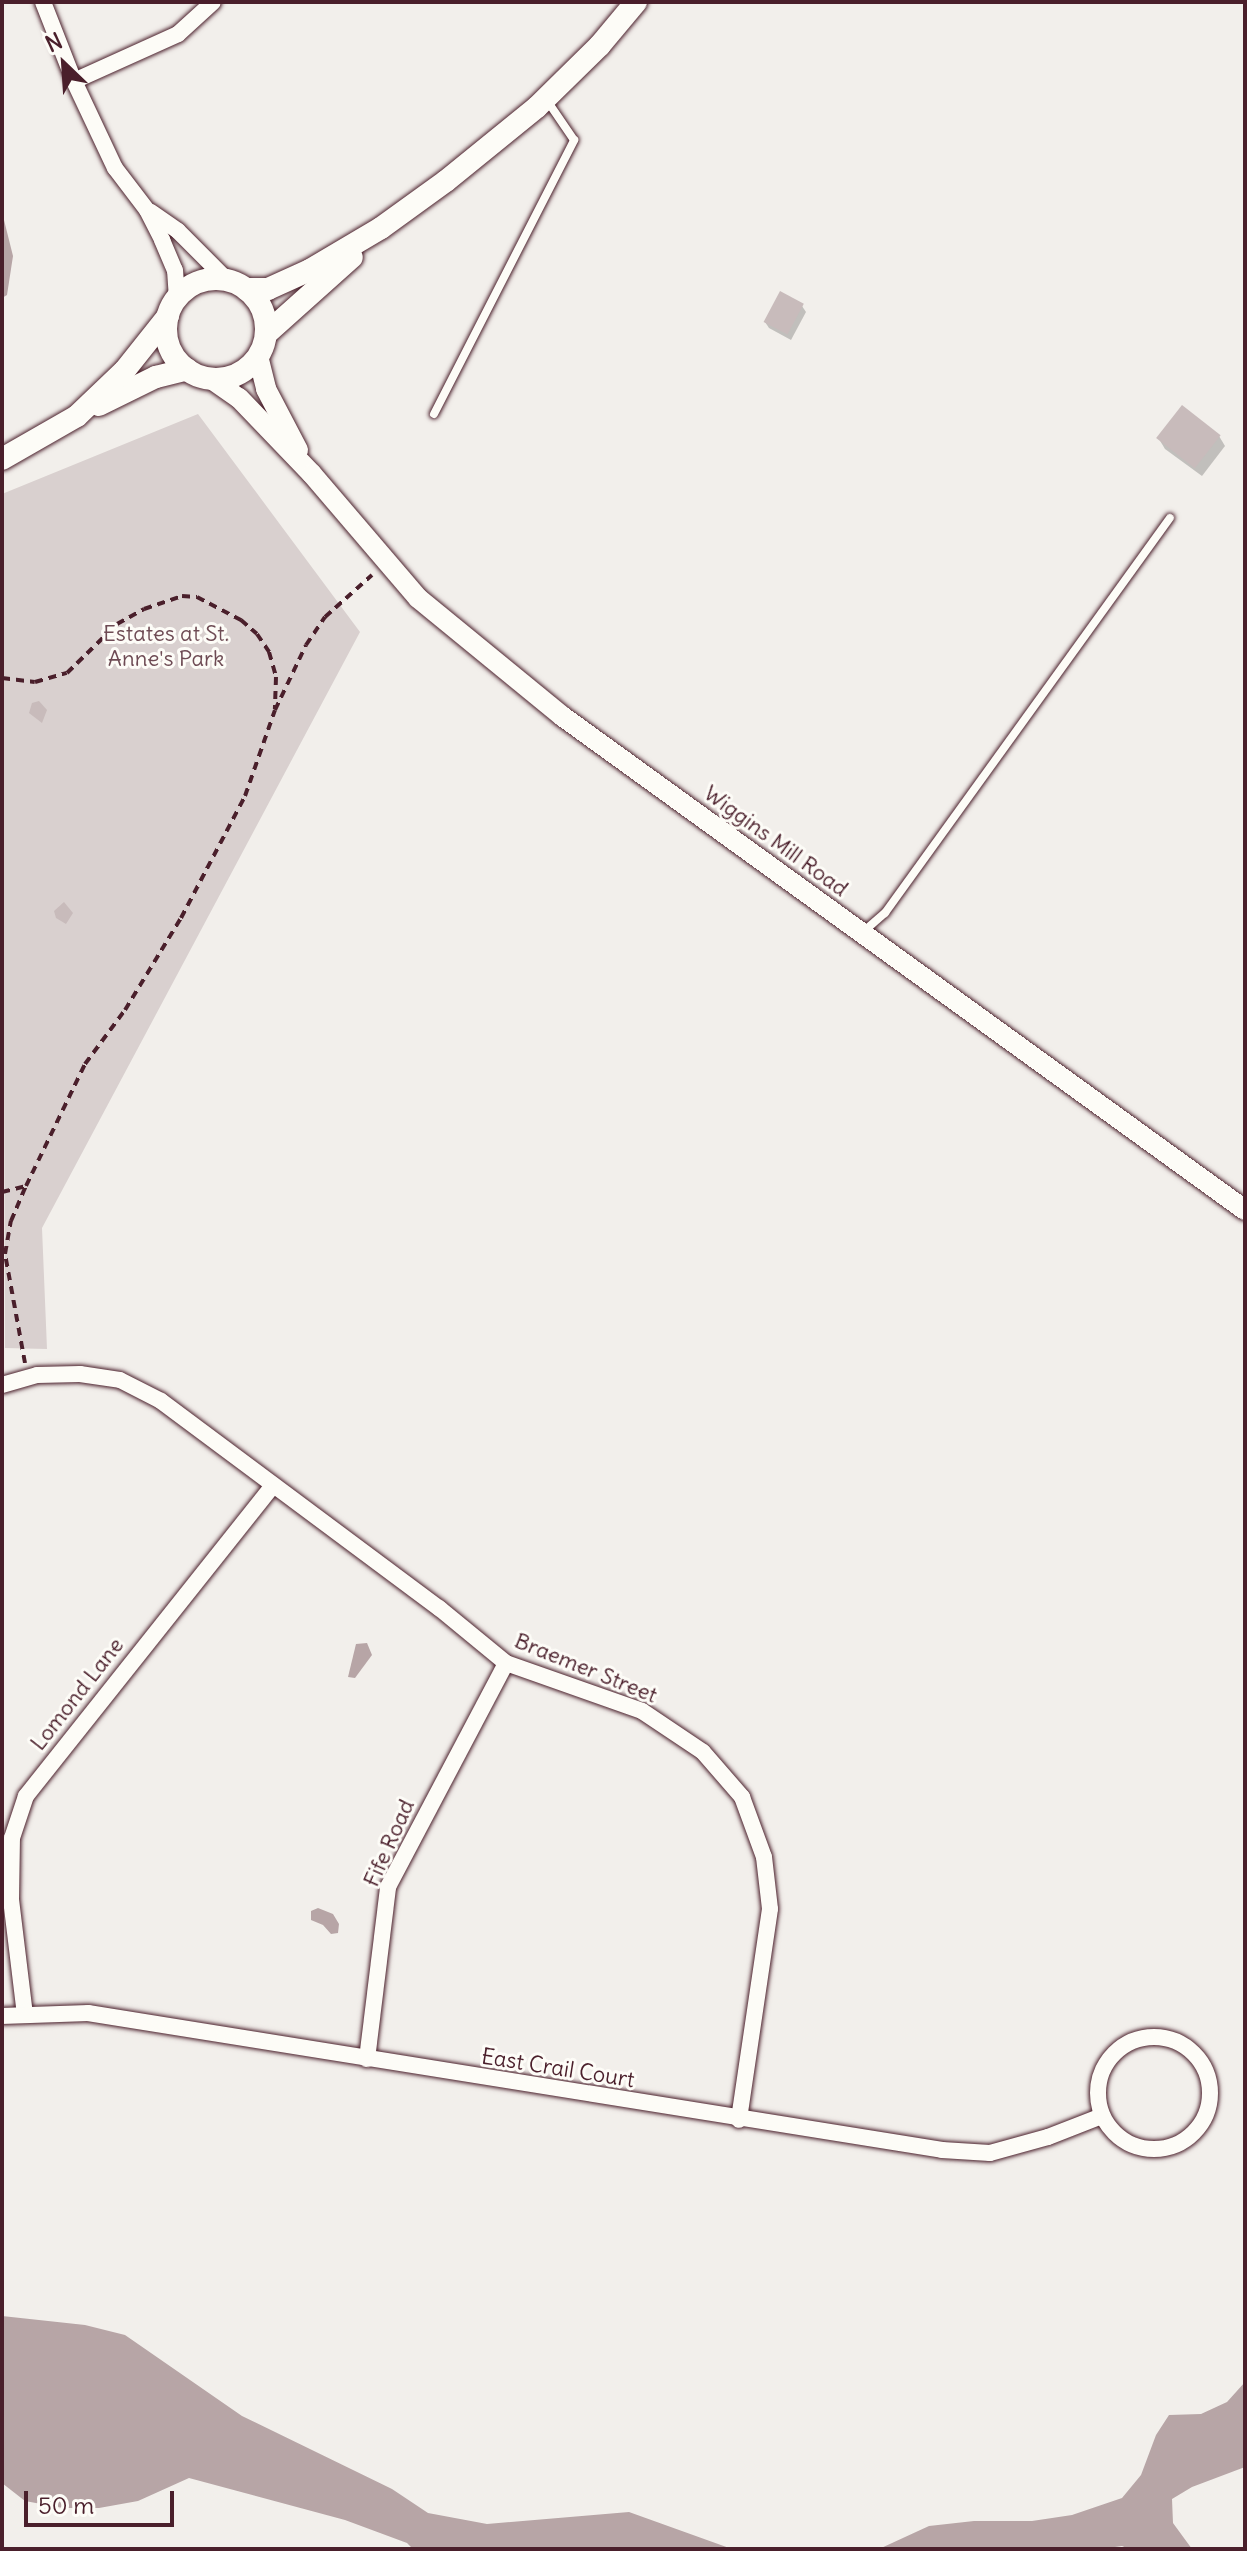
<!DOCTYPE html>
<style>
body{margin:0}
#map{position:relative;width:1247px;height:2551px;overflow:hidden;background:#f2efeb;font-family:Delius,sans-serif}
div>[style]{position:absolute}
.green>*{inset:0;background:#d9d0cf}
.water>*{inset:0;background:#b7a5a6}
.shadow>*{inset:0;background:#0003}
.building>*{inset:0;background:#c8bbbb;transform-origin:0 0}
.path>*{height:4px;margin-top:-2px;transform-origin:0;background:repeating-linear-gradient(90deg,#4a1f2b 0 8px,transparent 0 14px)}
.roads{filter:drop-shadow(0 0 2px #4a1f2b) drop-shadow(0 0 2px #4a1f2b)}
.service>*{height:8px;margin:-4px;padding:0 4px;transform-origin:4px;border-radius:4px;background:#fdfcf7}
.minor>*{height:16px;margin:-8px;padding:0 8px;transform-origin:8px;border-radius:8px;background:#fdfcf7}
.minor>.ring{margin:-8px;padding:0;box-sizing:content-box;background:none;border:16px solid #fdfcf7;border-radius:50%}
.tertiary>*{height:20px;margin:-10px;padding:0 10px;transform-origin:10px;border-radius:10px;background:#fdfcf7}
.secondary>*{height:22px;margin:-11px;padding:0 11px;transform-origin:11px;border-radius:11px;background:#fdfcf7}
.secondary>.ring{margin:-11px;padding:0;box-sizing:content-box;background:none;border:22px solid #fdfcf7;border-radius:50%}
span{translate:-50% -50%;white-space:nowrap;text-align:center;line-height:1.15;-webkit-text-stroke:6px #fdfcf7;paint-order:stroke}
.park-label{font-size:22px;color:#6e4b54}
.street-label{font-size:22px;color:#4a1f2b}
.frame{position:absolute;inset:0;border:4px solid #4a1f2b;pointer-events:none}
.north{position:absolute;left:24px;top:24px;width:80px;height:80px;-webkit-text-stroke:6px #fdfcf7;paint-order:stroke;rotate:335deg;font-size:22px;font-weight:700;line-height:32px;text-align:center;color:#4a1f2b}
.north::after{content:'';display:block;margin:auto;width:28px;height:36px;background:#4a1f2b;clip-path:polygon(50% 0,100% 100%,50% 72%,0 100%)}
.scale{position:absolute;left:24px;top:2491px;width:150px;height:36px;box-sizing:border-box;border:4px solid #4a1f2b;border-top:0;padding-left:10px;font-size:24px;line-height:28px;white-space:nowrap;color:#4a1f2b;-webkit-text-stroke:6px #fdfcf7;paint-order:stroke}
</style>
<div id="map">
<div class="green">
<i style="clip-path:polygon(198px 414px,360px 632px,42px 1228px,47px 1349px,5px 1348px,2px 494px)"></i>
</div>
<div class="water">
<i style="clip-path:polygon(2px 212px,13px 256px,7px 295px,2px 298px)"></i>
<i style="clip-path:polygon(367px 1643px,372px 1655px,355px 1678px,348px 1677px,356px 1644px)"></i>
<i style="clip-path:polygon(318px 1908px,333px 1914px,339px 1924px,338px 1933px,331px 1934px,323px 1925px,311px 1920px,311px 1911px)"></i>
<i style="clip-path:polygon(2px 2316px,85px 2325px,125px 2335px,242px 2416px,392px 2489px,428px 2513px,487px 2524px,629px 2512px,732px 2549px,413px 2549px,407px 2543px,345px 2520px,189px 2478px,138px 2501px,99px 2508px,63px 2508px,25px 2501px,2px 2483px)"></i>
<i style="clip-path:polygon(1245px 2382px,1245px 2467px,1192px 2487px,1172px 2499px,1173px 2523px,1192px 2549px,1129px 2549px,1122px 2546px,1101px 2549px,879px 2549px,929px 2526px,974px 2521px,1032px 2521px,1072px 2515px,1122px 2498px,1141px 2475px,1156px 2435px,1169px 2415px,1201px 2414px,1227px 2402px)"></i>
</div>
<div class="shadow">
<i style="clip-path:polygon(802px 306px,806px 312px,791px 340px,769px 328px,765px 322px)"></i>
<i style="clip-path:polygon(1219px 436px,1225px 446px,1202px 476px,1165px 449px,1159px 439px)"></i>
</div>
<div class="building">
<i style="left:780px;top:291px;width:27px;height:35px;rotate:28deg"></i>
<i style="left:1182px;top:405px;width:49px;height:42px;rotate:38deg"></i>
<i style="clip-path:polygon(39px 701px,47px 710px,42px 723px,29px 713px,32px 703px)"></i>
<i style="clip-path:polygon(64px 902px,73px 913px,66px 924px,56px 918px,54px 911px)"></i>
</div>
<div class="path">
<i style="left:2px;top:678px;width:33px;rotate:7deg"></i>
<i style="left:35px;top:682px;width:33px;rotate:-16deg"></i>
<i style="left:67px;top:673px;width:70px;rotate:-44.4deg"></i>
<i style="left:117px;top:624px;width:31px;rotate:-29deg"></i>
<i style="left:144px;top:609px;width:40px;rotate:-18.9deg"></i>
<i style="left:182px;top:596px;width:15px;rotate:4deg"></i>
<i style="left:197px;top:597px;width:50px;rotate:27.6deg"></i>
<i style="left:241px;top:620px;width:21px;rotate:41deg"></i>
<i style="left:257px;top:634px;width:22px;rotate:56deg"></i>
<i style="left:269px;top:652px;width:26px;rotate:74deg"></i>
<i style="left:276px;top:677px;width:32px;rotate:92deg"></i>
<i style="left:2px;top:1192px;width:25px;rotate:-14deg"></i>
<i style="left:25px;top:1363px;width:111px;rotate:-100.4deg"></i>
<i style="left:5px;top:1254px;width:34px;rotate:-80deg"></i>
<i style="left:11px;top:1221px;width:38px;rotate:-67deg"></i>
<i style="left:26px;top:1186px;width:136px;rotate:-64.2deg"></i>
<i style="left:85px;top:1064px;width:67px;rotate:-53.5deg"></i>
<i style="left:125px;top:1010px;width:108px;rotate:-58.7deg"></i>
<i style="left:181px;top:918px;width:138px;rotate:-62.3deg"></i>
<i style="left:245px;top:796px;width:91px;rotate:-70.8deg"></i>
<i style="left:275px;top:710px;width:72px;rotate:-64.5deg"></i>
<i style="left:306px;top:645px;width:34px;rotate:-56deg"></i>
<i style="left:325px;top:617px;width:63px;rotate:-41.8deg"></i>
</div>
<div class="roads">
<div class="service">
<i style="left:434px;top:414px;width:308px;rotate:-62.9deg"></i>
<i style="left:574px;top:140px;width:50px;rotate:-124.3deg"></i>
<i style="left:863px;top:932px;width:29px;rotate:-41deg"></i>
<i style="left:885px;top:913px;width:487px;rotate:-54.2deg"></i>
</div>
<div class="minor">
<i style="left:43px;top:2px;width:85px;rotate:68.6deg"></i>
<i style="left:74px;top:81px;width:96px;rotate:64.8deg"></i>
<i style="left:115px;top:168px;width:53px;rotate:52.7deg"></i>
<i style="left:147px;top:210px;width:34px;rotate:63deg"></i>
<i style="left:162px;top:240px;width:33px;rotate:67deg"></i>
<i style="left:175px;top:270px;width:28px;rotate:86deg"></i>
<i style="left:74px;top:81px;width:114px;rotate:-24.3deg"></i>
<i style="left:178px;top:34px;width:47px;rotate:-42.4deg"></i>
<i style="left:151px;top:212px;width:33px;rotate:35deg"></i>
<i style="left:178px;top:231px;width:69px;rotate:45deg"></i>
<i style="left:2px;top:1385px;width:36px;rotate:-16deg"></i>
<i style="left:37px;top:1375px;width:43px;rotate:-1.3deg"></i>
<i style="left:80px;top:1374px;width:40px;rotate:8.5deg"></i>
<i style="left:120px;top:1380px;width:46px;rotate:27.1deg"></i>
<i style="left:161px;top:1401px;width:347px;rotate:36.7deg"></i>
<i style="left:439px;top:1608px;width:87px;rotate:39.4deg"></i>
<i style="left:506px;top:1663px;width:144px;rotate:19.4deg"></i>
<i style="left:642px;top:1711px;width:73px;rotate:33.9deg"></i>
<i style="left:703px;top:1752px;width:60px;rotate:49.1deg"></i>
<i style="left:742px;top:1797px;width:64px;rotate:69.9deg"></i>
<i style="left:764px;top:1857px;width:52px;rotate:83.4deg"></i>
<i style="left:770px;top:1909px;width:213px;rotate:98.4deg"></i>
<i style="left:25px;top:2015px;width:116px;rotate:-96.9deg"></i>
<i style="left:11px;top:1900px;width:62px;rotate:-89.1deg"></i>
<i style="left:12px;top:1838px;width:44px;rotate:-71.6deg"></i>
<i style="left:26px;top:1796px;width:397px;rotate:-51.5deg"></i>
<i style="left:2px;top:2016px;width:86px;rotate:-2deg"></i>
<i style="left:88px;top:2013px;width:865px;rotate:9.11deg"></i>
<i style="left:942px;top:2150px;width:48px;rotate:3.6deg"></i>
<i style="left:990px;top:2153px;width:60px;rotate:-15.4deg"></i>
<i style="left:1048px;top:2137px;width:58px;rotate:-21.3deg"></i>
<i class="ring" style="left:1098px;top:2037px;width:96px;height:96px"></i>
<i style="left:367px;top:2059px;width:173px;rotate:-83deg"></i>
<i style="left:388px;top:1887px;width:253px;rotate:-62.2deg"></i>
</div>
<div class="tertiary">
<i style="left:258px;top:356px;width:34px;rotate:76deg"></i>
<i style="left:266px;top:389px;width:69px;rotate:62.3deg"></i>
<i style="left:210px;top:378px;width:35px;rotate:35deg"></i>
<i style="left:239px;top:398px;width:105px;rotate:46.2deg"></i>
<i style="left:312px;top:474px;width:163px;rotate:49.5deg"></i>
<i style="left:418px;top:598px;width:186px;rotate:39.3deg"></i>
<i style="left:562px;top:716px;width:843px;rotate:35.88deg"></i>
</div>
<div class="secondary">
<i class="ring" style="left:166px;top:279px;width:78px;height:78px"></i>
<i style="left:246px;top:289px;width:22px"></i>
<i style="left:268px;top:289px;width:46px;rotate:-24.3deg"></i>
<i style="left:310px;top:270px;width:82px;rotate:-30.6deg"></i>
<i style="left:381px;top:228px;width:80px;rotate:-35.9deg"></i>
<i style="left:446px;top:181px;width:117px;rotate:-39.1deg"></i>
<i style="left:537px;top:107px;width:88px;rotate:-44.5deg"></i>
<i style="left:600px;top:45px;width:56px;rotate:-50.1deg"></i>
<i style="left:266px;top:334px;width:115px;rotate:-41.8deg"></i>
<i style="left:99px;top:405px;width:64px;rotate:-26.2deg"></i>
<i style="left:156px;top:377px;width:32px;rotate:-14deg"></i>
<i style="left:2px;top:459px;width:86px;rotate:-29.8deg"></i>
<i style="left:77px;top:416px;width:66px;rotate:-43.8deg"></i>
<i style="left:125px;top:370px;width:69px;rotate:-51.5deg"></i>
</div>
</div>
<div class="park-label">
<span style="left:166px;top:646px">Estates at St.<br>Anne's Park</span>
</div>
<div class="street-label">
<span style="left:776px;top:841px;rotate:36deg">Wiggins Mill Road</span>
<span style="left:586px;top:1668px;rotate:22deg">Braemer Street</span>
<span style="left:77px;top:1694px;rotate:-52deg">Lomond Lane</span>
<span style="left:389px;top:1843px;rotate:-66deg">Fife Road</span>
<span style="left:558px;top:2068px;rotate:9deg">East Crail Court</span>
</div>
<div class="frame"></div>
<div class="north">N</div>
<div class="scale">50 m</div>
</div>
